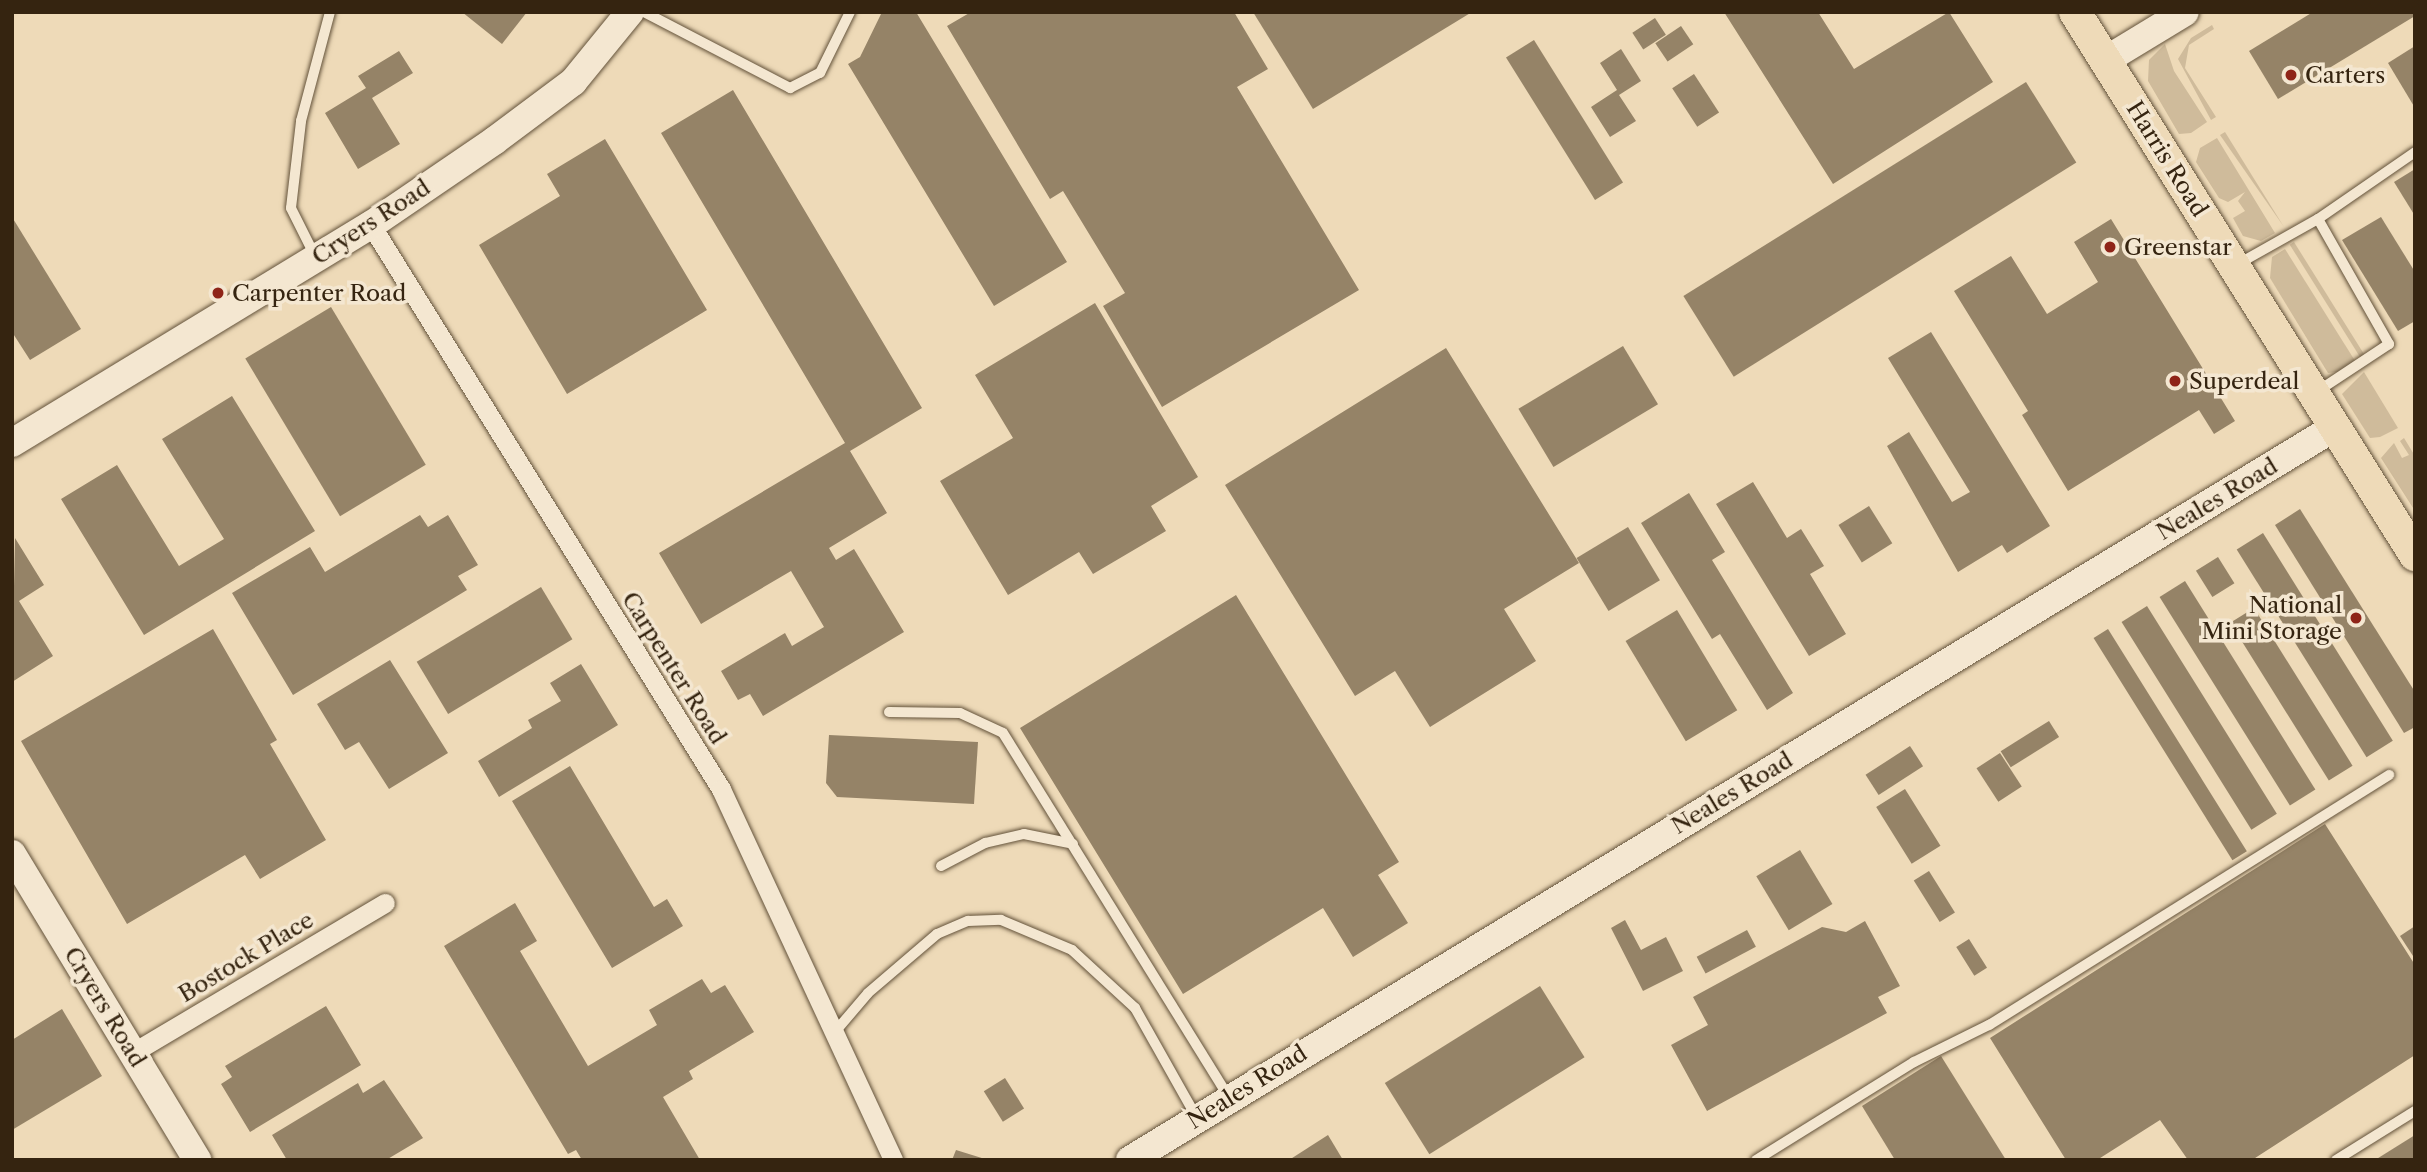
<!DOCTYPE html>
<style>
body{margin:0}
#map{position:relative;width:2427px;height:1172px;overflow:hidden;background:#eedab8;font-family:"Libre Caslon Text",serif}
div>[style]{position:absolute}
.green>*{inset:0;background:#cfbb9b;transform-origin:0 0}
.building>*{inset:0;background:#958367;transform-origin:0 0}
.roads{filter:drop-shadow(0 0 2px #63523a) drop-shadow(0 0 2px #63523a)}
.lane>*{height:10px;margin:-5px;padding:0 5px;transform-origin:5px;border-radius:5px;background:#f4e7d1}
.street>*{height:19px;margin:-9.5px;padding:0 9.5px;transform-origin:9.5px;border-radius:9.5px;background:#f4e7d1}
.secondary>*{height:28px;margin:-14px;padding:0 14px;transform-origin:14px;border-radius:14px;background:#f4e7d1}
.primary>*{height:32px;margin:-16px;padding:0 16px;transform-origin:16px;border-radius:16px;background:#eedab8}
.dots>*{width:19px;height:19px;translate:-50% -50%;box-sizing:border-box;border:4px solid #f4e7d1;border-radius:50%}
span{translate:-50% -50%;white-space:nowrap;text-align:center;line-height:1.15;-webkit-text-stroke:7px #f4e7d1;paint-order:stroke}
.poi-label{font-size:23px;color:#352410}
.left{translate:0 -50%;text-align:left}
.right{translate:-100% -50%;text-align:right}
.street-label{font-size:23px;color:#352410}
.frame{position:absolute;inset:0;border:14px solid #352410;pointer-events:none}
</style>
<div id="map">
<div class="green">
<i style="clip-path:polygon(2212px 25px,2214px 29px,2189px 45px,2185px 68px,2216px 117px,2211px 120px,2178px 59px,2191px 38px)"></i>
<i style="clip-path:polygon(2165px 44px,2174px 71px,2207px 122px,2191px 133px,2179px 134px,2148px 81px,2149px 60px)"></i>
<i style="clip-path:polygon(2225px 132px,2284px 227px,2220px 135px)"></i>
<i style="clip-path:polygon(2217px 138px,2275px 233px,2261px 241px,2243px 236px,2233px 218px,2245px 211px,2238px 201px,2245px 192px,2228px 202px,2219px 198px,2196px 162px,2200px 148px)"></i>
<i style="left:2294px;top:242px;width:137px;height:5px;rotate:58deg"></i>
<i style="clip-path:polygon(2285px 249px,2357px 364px,2345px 371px,2328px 373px,2270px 278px,2272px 257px)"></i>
<i style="clip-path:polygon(2364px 372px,2398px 428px,2380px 437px,2370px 438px,2342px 394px)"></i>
<i style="clip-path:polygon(2404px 438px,2415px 456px,2415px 511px,2381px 458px,2394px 443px,2402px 458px,2409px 455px,2400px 441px)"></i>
</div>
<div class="building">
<i style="clip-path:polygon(462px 12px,527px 12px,502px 44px)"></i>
<i style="clip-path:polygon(882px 12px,916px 12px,1067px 262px,994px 306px,848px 64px,860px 57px)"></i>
<i style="clip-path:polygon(971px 12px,1234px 12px,1268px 69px,1237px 87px,1359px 290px,1162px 407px,1103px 306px,1125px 293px,1063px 191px,1050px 199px,947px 26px)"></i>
<i style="clip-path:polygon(1253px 12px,1472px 12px,1313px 109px)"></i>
<i style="clip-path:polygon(1724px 12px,1818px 12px,1854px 69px,1949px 12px,1993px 82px,1833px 184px)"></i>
<i style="clip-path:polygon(2313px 12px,2415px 12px,2415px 16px,2278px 99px,2249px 51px)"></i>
<i style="left:1655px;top:18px;width:20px;height:27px;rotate:57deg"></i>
<i style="left:1681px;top:26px;width:22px;height:31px;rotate:56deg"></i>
<i style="left:1534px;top:40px;width:168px;height:33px;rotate:58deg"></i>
<i style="clip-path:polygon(2415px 46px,2415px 108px,2388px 63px)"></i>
<i style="clip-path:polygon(1621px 49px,1641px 81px,1619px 95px,1636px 121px,1610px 137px,1591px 107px,1617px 90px,1600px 63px)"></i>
<i style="clip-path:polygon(399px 51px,413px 73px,372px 98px,400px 144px,358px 169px,325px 113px,366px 88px,358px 76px)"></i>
<i style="left:1694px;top:74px;width:46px;height:26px;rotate:57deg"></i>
<i style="left:2026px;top:82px;width:95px;height:404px;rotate:58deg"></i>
<i style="clip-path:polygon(733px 90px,922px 408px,850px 451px,887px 513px,829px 548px,836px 560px,854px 549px,904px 632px,763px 716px,750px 694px,738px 700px,721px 671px,785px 633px,792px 646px,824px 627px,791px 571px,701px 624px,659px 553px,845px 443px,661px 133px)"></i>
<i style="clip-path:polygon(605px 139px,707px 310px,567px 394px,479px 245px,560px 196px,547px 174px)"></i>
<i style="clip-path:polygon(2415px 169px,2415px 216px,2394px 182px)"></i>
<i style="clip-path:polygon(12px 217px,81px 329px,30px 360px,12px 332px)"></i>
<i style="clip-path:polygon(2381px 217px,2415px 272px,2415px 321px,2398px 331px,2342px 240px)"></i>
<i style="clip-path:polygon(2111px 219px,2235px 421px,2214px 434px,2199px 410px,2068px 491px,2022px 415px,2028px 411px,1954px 291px,2011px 256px,2047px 314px,2098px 282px,2074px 242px)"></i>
<i style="clip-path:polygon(1095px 303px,1198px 477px,1151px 506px,1166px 531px,1093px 574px,1079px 552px,1008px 595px,940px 481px,1013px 438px,975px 375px)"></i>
<i style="left:331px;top:307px;width:184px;height:100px;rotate:59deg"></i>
<i style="clip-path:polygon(1931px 332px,2050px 526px,2007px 553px,2002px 545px,1958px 572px,1887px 446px,1909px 432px,1952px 502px,1970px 492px,1888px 358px)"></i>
<i style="left:1623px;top:346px;width:68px;height:122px;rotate:59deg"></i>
<i style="clip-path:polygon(1446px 348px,1579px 563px,1504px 609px,1536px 661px,1430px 727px,1395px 671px,1355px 696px,1225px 485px)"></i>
<i style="clip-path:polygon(232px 396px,315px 531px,144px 635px,61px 499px,117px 465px,179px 566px,224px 539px,162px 439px)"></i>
<i style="clip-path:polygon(1753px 482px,1787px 538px,1801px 529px,1824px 566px,1810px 574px,1846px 634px,1809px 656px,1716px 504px)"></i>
<i style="clip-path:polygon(1689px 493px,1725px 552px,1712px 560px,1793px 693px,1767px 710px,1720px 634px,1712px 639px,1641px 523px)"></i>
<i style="left:1869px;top:506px;width:44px;height:36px;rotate:58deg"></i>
<i style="clip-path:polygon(2300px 509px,2415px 692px,2415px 727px,2404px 733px,2275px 525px)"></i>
<i style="clip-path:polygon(420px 515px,428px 527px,448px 515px,478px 565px,458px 576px,467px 590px,293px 695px,232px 593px,310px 547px,325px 572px)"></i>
<i style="left:1628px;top:527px;width:62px;height:60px;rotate:59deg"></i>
<i style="left:2263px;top:533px;width:245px;height:31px;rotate:58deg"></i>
<i style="clip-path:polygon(15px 538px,44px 585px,19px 601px,53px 656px,12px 682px)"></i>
<i style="left:2218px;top:557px;width:31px;height:26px;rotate:58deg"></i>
<i style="left:2185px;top:581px;width:246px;height:30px;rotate:58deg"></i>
<i style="left:541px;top:587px;width:61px;height:145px;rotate:59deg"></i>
<i style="clip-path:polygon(1236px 595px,1399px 862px,1378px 875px,1408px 923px,1353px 957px,1323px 908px,1183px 994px,1020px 728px)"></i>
<i style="left:2147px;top:606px;width:245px;height:30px;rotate:58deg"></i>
<i style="left:2254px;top:608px;width:186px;height:28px;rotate:58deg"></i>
<i style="left:1677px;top:610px;width:117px;height:60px;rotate:59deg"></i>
<i style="clip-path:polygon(213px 629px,277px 740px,270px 744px,326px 840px,260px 879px,245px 855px,127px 924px,21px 741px)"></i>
<i style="left:2108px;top:629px;width:262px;height:17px;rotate:58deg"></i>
<i style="clip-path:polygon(390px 660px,448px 753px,389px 789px,359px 742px,345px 750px,317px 704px)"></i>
<i style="clip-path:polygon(581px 664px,618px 725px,499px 797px,478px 761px,532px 728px,528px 720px,561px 701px,550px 683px)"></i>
<i style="left:2049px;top:721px;width:19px;height:57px;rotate:58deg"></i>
<i style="clip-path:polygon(829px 735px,978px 742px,974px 804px,837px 797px,826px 783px)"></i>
<i style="left:1910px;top:746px;width:24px;height:53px;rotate:57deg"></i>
<i style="left:2000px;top:753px;width:40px;height:28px;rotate:57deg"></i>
<i style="clip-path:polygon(570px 766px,654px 907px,667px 899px,683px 926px,612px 968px,512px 801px)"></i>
<i style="left:1905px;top:789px;width:67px;height:34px;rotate:58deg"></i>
<i style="clip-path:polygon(2325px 824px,2415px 965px,2415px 1055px,2252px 1160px,2188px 1160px,2160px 1120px,2097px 1160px,2066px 1160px,1990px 1038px)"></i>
<i style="left:1800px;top:850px;width:63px;height:51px;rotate:59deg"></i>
<i style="left:1929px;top:871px;width:49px;height:18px;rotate:58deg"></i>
<i style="clip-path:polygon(515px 903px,537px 941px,520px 951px,588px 1066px,657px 1025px,649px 1010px,702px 979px,711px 993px,725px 985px,754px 1032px,689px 1071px,693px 1079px,663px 1097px,700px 1160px,582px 1160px,576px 1150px,568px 1154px,444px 946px)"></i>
<i style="clip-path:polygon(1625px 920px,1641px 950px,1666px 937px,1683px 971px,1643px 991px,1611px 928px)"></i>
<i style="clip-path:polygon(1865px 921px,1900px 986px,1878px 997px,1887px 1013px,1707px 1111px,1671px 1045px,1708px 1025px,1693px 997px,1822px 927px,1846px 932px)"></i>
<i style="clip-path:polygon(2415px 926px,2415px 959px,2400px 936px)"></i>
<i style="left:1747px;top:930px;width:19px;height:57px;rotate:62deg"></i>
<i style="left:1969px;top:939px;width:34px;height:15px;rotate:58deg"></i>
<i style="left:1540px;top:986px;width:84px;height:183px;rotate:58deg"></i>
<i style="clip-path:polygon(326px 1006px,361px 1065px,250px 1132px,221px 1084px,232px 1077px,225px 1066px)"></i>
<i style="clip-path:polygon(62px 1009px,102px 1076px,12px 1130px,12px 1040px)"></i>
<i style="clip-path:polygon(1941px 1056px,2006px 1160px,1895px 1160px,1862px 1106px)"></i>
<i style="left:1005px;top:1078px;width:36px;height:25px;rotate:58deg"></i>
<i style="clip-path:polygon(384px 1080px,423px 1138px,386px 1160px,287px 1160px,272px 1135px,358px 1083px,363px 1093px)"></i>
<i style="clip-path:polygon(1328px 1135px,1343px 1160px,1289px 1160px)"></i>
<i style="clip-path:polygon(2415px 1135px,2415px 1160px,2375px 1160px)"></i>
<i style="clip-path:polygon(956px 1150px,985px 1159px,985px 1160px,952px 1160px)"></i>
</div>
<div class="roads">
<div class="lane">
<i style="left:644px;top:12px;width:165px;rotate:27.5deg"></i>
<i style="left:790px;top:88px;width:34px;rotate:-27deg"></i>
<i style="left:820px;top:73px;width:68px;rotate:-63.8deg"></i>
<i style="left:2318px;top:219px;width:144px;rotate:60.4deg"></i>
<i style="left:2389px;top:344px;width:85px;rotate:146.5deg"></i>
<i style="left:316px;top:258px;width:56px;rotate:-116.6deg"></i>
<i style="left:291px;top:208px;width:88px;rotate:-83.4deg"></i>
<i style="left:301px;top:121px;width:113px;rotate:-75.1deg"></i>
<i style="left:2238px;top:264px;width:92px;rotate:-29.4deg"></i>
<i style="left:2318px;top:219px;width:118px;rotate:-34.6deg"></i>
<i style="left:889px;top:712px;width:71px;rotate:0.8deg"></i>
<i style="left:960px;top:713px;width:47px;rotate:24.9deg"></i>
<i style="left:1003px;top:733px;width:429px;rotate:58.2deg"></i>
<i style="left:941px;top:866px;width:50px;rotate:-27.6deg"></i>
<i style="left:985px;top:843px;width:40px;rotate:-13deg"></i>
<i style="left:1024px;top:834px;width:50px;rotate:11.5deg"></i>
<i style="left:834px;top:1033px;width:52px;rotate:-49.6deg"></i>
<i style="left:868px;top:993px;width:91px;rotate:-40.5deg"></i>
<i style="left:937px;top:934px;width:34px;rotate:-23deg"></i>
<i style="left:968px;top:921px;width:33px;rotate:-2deg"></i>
<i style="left:1001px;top:920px;width:77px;rotate:22.9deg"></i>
<i style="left:1072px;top:950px;width:86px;rotate:42.6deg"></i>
<i style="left:1135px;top:1008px;width:126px;rotate:60.6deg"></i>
<i style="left:1756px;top:1160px;width:186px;rotate:-31.8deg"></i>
<i style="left:1914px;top:1062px;width:84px;rotate:-26.3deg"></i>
<i style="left:1989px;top:1025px;width:472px;rotate:-32deg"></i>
<i style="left:2336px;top:1160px;width:93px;rotate:-31.8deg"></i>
</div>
<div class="street">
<i style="left:371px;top:225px;width:664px;rotate:58.18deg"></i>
<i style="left:721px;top:789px;width:409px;rotate:65.1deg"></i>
<i style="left:132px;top:1053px;width:294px;rotate:-30.7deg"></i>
</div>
<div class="secondary">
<i style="left:2106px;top:60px;width:92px;rotate:-31.3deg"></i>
<i style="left:12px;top:443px;width:420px;rotate:-31.3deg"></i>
<i style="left:371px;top:225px;width:149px;rotate:-34.3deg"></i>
<i style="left:494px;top:141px;width:99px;rotate:-36.8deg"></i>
<i style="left:573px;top:82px;width:90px;rotate:-50.8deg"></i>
<i style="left:12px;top:854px;width:358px;rotate:58.8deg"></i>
<i style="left:1130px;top:1160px;width:1410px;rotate:-31.31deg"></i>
</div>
<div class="primary">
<i style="left:2075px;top:12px;width:641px;rotate:57.95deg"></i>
</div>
</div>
<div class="dots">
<i style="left:2291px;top:75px;background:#8f2418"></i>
<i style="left:2110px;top:247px;background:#8f2418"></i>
<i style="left:218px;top:293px;background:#8f2418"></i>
<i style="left:2175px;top:381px;background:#8f2418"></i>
<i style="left:2356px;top:618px;background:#8f2418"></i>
</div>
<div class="poi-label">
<span class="left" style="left:2305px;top:75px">Carters</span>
<span class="left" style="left:2124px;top:247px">Greenstar</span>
<span class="left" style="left:232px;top:293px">Carpenter Road</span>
<span class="left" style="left:2189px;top:381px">Superdeal</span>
<span class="right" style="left:2342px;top:618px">National<br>Mini Storage</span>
</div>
<div class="street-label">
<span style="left:2167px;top:159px;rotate:58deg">Harris Road</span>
<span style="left:371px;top:222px;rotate:-33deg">Cryers Road</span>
<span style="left:2217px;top:499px;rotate:-31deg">Neales Road</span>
<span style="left:674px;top:668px;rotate:58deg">Carpenter Road</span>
<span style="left:1732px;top:793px;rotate:-31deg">Neales Road</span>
<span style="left:246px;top:957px;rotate:-31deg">Bostock Place</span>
<span style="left:105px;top:1007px;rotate:59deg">Cryers Road</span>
<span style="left:1247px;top:1087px;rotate:-32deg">Neales Road</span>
</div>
<div class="frame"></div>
</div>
